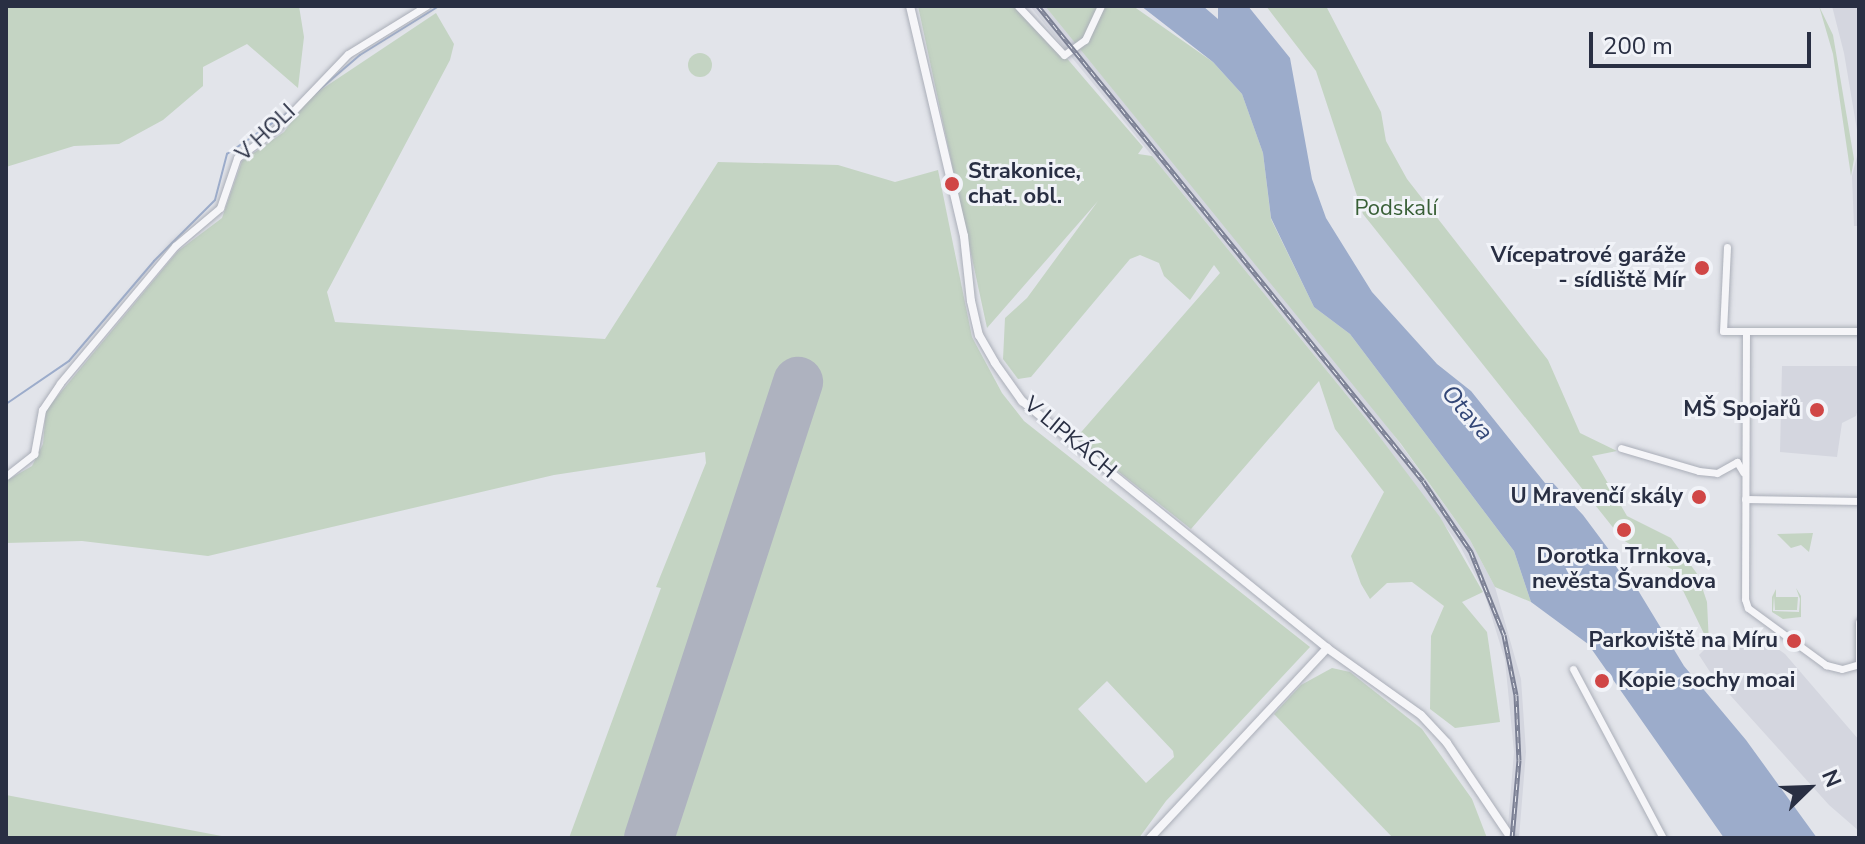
<!DOCTYPE html>
<meta charset="utf-8">
<style>
body{margin:0}
#map{position:relative;width:1865px;height:844px;overflow:hidden;background:#e2e4ea;font-family:"Nunito Sans",sans-serif}
div>[style]{position:absolute}
.built>*{inset:0;background:#d4d6df}
.green>*{inset:0;background:#c4d4c3}
.round{border-radius:50%}
.water>*{inset:0;background:#9caccb}
.stream>*{height:2px;margin:-1px;padding:0 1px;transform-origin:1px;border-radius:1px;background:#9caccb}
.runway>*{height:50px;margin:-25px;padding:0 25px;transform-origin:25px;border-radius:25px;background:#aeb2bf}
.roads{filter:drop-shadow(0 0 2px #aaaeb8) drop-shadow(0 0 2px #aaaeb8)}
.minor>*{height:7px;margin:-3.5px;padding:0 3.5px;transform-origin:3.5px;border-radius:3.5px;background:#f5f5f8}
.tertiary>*{height:8px;margin:-4px;padding:0 4px;transform-origin:4px;border-radius:4px;background:#f5f5f8}
.rail>*{height:5px;margin-top:-2.5px;transform-origin:0;background:repeating-linear-gradient(90deg,#f1f3f8 0 6px,#7b8094 0 12px);box-sizing:border-box;border-block:2px solid #7b8094}
.dots>*{width:22px;height:22px;translate:-50% -50%;box-sizing:border-box;border:4px solid #f1f3f8;border-radius:50%}
span{translate:-50% -50%;white-space:nowrap;text-align:center;line-height:1.15;-webkit-text-stroke:6px #f1f3f8;paint-order:stroke}
.street-label{font-size:22px;color:#292f43}
.poi-label{font-size:22px;color:#292f43;font-weight:700}
.left{translate:0 -50%;text-align:left}
.right{translate:-100% -50%;text-align:right}
.park-label{font-size:22px;color:#385f36}
.water-label{font-size:24px;color:#334777;font-style:italic}
.frame{position:absolute;inset:0;border:8px solid #292f43;pointer-events:none}
.north{position:absolute;left:1769px;top:748px;width:80px;height:80px;-webkit-text-stroke:6px #f1f3f8;paint-order:stroke;rotate:67deg;font-size:22px;font-weight:700;line-height:32px;text-align:center;color:#292f43}
.north::after{content:'';display:block;margin:auto;width:28px;height:36px;background:#292f43;clip-path:polygon(50% 0,100% 100%,50% 72%,0 100%)}
.scale{position:absolute;left:1589px;top:32px;width:222px;height:36px;box-sizing:border-box;border:4px solid #292f43;border-top:0;padding-left:10px;font-size:24px;line-height:28px;white-space:nowrap;color:#292f43;-webkit-text-stroke:6px #f1f3f8;paint-order:stroke}
</style>
<div id="map">
<div class="built">
<i style="clip-path:polygon(1030px 6px,1045px 6px,1377px 412px,1470px 540px,1495px 587px,1521px 679px,1526px 752px,1519px 838px,1507px 838px,1514px 752px,1505px 660px,1484px 592px,1460px 546px,1367px 420px)"></i>
<i style="clip-path:polygon(1832px 6px,1859px 6px,1859px 142px,1844px 53px)"></i>
<i style="clip-path:polygon(1859px 148px,1859px 226px,1854px 226px,1852px 176px)"></i>
<i style="clip-path:polygon(1782px 366px,1859px 366px,1859px 405px,1856px 416px,1842px 423px,1837px 457px,1780px 452px)"></i>
<i style="clip-path:polygon(1716px 638px,1734px 648px,1764px 639px,1785px 654px,1859px 740px,1859px 831px,1829px 805px,1712px 675px,1699px 655px)"></i>
</div>
<div class="green">
<i style="clip-path:polygon(6px 6px,299px 6px,304px 37px,298px 88px,247px 44px,203px 67px,203px 86px,163px 120px,119px 144px,74px 146px,6px 167px)"></i>
<i style="clip-path:polygon(918px 6px,1022px 6px,1143px 147px,1138px 154px,1152px 156px,1367px 420px,1440px 517px,1483px 592px,1462px 602px,1487px 632px,1500px 722px,1455px 728px,1430px 709px,1431px 636px,1444px 606px,1412px 582px,1387px 583px,1370px 599px,1361px 584px,1351px 556px,1384px 492px,1335px 429px,1319px 381px,1191px 529px,1076px 438px,1220px 273px,1214px 265px,1190px 300px,1164px 276px,1159px 263px,1140px 255px,1130px 259px,1031px 377px,1018px 379px,1003px 359px,1005px 318px,1027px 298px,1098px 201px,987px 328px)"></i>
<i style="clip-path:polygon(1045px 6px,1133px 6px,1213px 62px,1242px 94px,1263px 153px,1271px 219px,1314px 307px,1350px 334px,1514px 551px,1531px 602px,1495px 587px,1470px 540px,1401px 444px)"></i>
<i style="clip-path:polygon(1266px 6px,1326px 6px,1381px 112px,1386px 141px,1407px 179px,1548px 360px,1580px 433px,1617px 451px,1592px 456px,1627px 516px,1671px 538px,1698px 575px,1707px 602px,1709px 644px,1673px 570px,1623px 540px,1363px 214px,1316px 71px)"></i>
<i style="clip-path:polygon(1819px 6px,1833px 35px,1854px 159px,1851px 176px,1833px 54px)"></i>
<i style="clip-path:polygon(evenodd,436px 13px,454px 44px,450px 60px,327px 292px,335px 322px,605px 339px,718px 162px,838px 165px,895px 182px,938px 170px,972px 337px,1002px 393px,1024px 421px,1310px 647px,1166px 801px,1139px 838px,569px 838px,661px 588px,656px 587px,706px 463px,705px 452px,554px 475px,208px 556px,82px 541px,6px 543px,6px 481px,32px 466px,43px 444px,46px 410px,178px 251px,222px 218px,242px 161px,284px 132px,310px 97px,436px 13px,1107px 681px,1173px 751px,1174px 757px,1146px 783px,1078px 709px,1107px 681px)"></i>
<i class="round" style="left:688px;top:53px;width:24px;height:24px"></i>
<i style="clip-path:polygon(1813px 533px,1809px 552px,1801px 545px,1791px 548px,1777px 534px)"></i>
<i style="clip-path:polygon(1796px 588px,1801px 596px,1801px 617px,1783px 619px,1772px 612px,1772px 597px,1776px 589px,1776px 597px,1798px 597px,1797px 610px,1775px 610px,1774px 596px,1773px 611px,1799px 612px,1800px 599px)"></i>
<i style="clip-path:polygon(1332px 668px,1350px 672px,1422px 729px,1472px 799px,1487px 838px,1393px 838px,1274px 714px,1301px 685px)"></i>
<i style="clip-path:polygon(6px 795px,232px 838px,6px 838px)"></i>
</div>
<div class="water">
<i style="clip-path:polygon(1141px 6px,1203px 6px,1218px 19px,1218px 6px,1248px 6px,1290px 58px,1312px 179px,1326px 218px,1372px 292px,1437px 364px,1471px 391px,1545px 483px,1553px 483px,1583px 515px,1633px 582px,1684px 666px,1746px 740px,1817px 838px,1724px 838px,1588px 644px,1531px 602px,1514px 551px,1350px 334px,1314px 307px,1271px 218px,1263px 153px,1242px 94px,1213px 62px)"></i>
</div>
<div class="stream">
<i style="left:312px;top:96px;width:63px;rotate:-40.5deg"></i>
<i style="left:360px;top:55px;width:93px;rotate:-31.8deg"></i>
<i style="left:6px;top:404px;width:76px;rotate:-34.3deg"></i>
<i style="left:69px;top:361px;width:131px;rotate:-49.6deg"></i>
<i style="left:154px;top:261px;width:86px;rotate:-45deg"></i>
<i style="left:215px;top:200px;width:48px;rotate:-75.4deg"></i>
<i style="left:227px;top:154px;width:73px;rotate:-34.3deg"></i>
</div>
<div class="runway">
<i style="left:649px;top:838px;width:480px;rotate:-71.9deg"></i>
</div>
<div class="roads">
<div class="minor">
<i style="left:1018px;top:6px;width:67px;rotate:46.8deg"></i>
<i style="left:1064px;top:55px;width:26px;rotate:-36deg"></i>
<i style="left:1085px;top:40px;width:38px;rotate:-65deg"></i>
<i style="left:1727px;top:247px;width:84px;rotate:92.7deg"></i>
<i style="left:1723px;top:331px;width:136px"></i>
<i style="left:1746px;top:331px;width:268px;rotate:90.2deg"></i>
<i style="left:1745px;top:599px;width:9px;rotate:72deg"></i>
<i style="left:1748px;top:608px;width:97px;rotate:36.2deg"></i>
<i style="left:1826px;top:665px;width:16px;rotate:14deg"></i>
<i style="left:1842px;top:669px;width:18px;rotate:-16deg"></i>
<i style="left:1621px;top:448px;width:81px;rotate:16.4deg"></i>
<i style="left:1699px;top:471px;width:18px;rotate:6deg"></i>
<i style="left:1717px;top:473px;width:23px;rotate:-29deg"></i>
<i style="left:1737px;top:462px;width:12px;rotate:59deg"></i>
<i style="left:6px;top:476px;width:36px;rotate:-38deg"></i>
<i style="left:34px;top:454px;width:45px;rotate:-79.7deg"></i>
<i style="left:42px;top:410px;width:32px;rotate:-56deg"></i>
<i style="left:60px;top:383px;width:179px;rotate:-50deg"></i>
<i style="left:175px;top:246px;width:59px;rotate:-40.2deg"></i>
<i style="left:220px;top:208px;width:53px;rotate:-71.2deg"></i>
<i style="left:237px;top:158px;width:47px;rotate:-36.4deg"></i>
<i style="left:275px;top:130px;width:105px;rotate:-46.2deg"></i>
<i style="left:348px;top:54px;width:92px;rotate:-31.6deg"></i>
<i style="left:1745px;top:499px;width:114px;rotate:1deg"></i>
<i style="left:1859px;top:622px;width:43px;rotate:90deg"></i>
<i style="left:1573px;top:669px;width:191px;rotate:62deg"></i>
</div>
<div class="tertiary">
<i style="left:910px;top:6px;width:236px;rotate:76.8deg"></i>
<i style="left:964px;top:236px;width:65px;rotate:83.9deg"></i>
<i style="left:971px;top:301px;width:35px;rotate:77deg"></i>
<i style="left:979px;top:335px;width:32px;rotate:60deg"></i>
<i style="left:995px;top:363px;width:47px;rotate:54.6deg"></i>
<i style="left:1022px;top:401px;width:392px;rotate:39deg"></i>
<i style="left:1327px;top:648px;width:115px;rotate:35.5deg"></i>
<i style="left:1421px;top:715px;width:38px;rotate:47deg"></i>
<i style="left:1447px;top:743px;width:115px;rotate:56deg"></i>
<i style="left:1150px;top:838px;width:260px;rotate:-47deg"></i>
</div>
</div>
<div class="rail">
<i style="left:1038px;top:6px;width:611px;rotate:50.97deg"></i>
<i style="left:1423px;top:481px;width:86px;rotate:55.9deg"></i>
<i style="left:1471px;top:552px;width:89px;rotate:68.3deg"></i>
<i style="left:1504px;top:635px;width:61px;rotate:78.7deg"></i>
<i style="left:1516px;top:695px;width:65px;rotate:87.4deg"></i>
<i style="left:1519px;top:760px;width:78px;rotate:95.1deg"></i>
</div>
<div class="dots">
<i style="left:952px;top:184px;background:#d04646"></i>
<i style="left:1702px;top:268px;background:#d04646"></i>
<i style="left:1817px;top:410px;background:#d04646"></i>
<i style="left:1699px;top:497px;background:#d04646"></i>
<i style="left:1624px;top:530px;background:#d04646"></i>
<i style="left:1794px;top:641px;background:#d04646"></i>
<i style="left:1602px;top:681px;background:#d04646"></i>
</div>
<div class="street-label">
<span style="left:266px;top:133px;rotate:-43deg">V HOLI</span>
<span style="left:1070px;top:438px;rotate:40deg">V LIPKÁCH</span>
</div>
<div class="poi-label">
<span class="left" style="left:968px;top:184px">Strakonice,<br>chat. obl.</span>
<span class="right" style="left:1686px;top:268px">Vícepatrové garáže<br>- sídliště Mír</span>
<span class="right" style="left:1801px;top:410px">MŠ Spojařů</span>
<span class="right" style="left:1683px;top:497px">U Mravenčí skály</span>
<span style="left:1624px;top:569px">Dorotka Trnkova,<br>nevěsta Švandova</span>
<span class="right" style="left:1778px;top:641px">Parkoviště na Míru</span>
<span class="left" style="left:1618px;top:681px">Kopie sochy moai</span>
</div>
<div class="park-label">
<span style="left:1396px;top:209px">Podskalí</span>
</div>
<div class="water-label">
<span style="left:1467px;top:413px;rotate:49deg">Otava</span>
</div>
<div class="frame"></div>
<div class="north">N</div>
<div class="scale">200 m</div>
</div>
